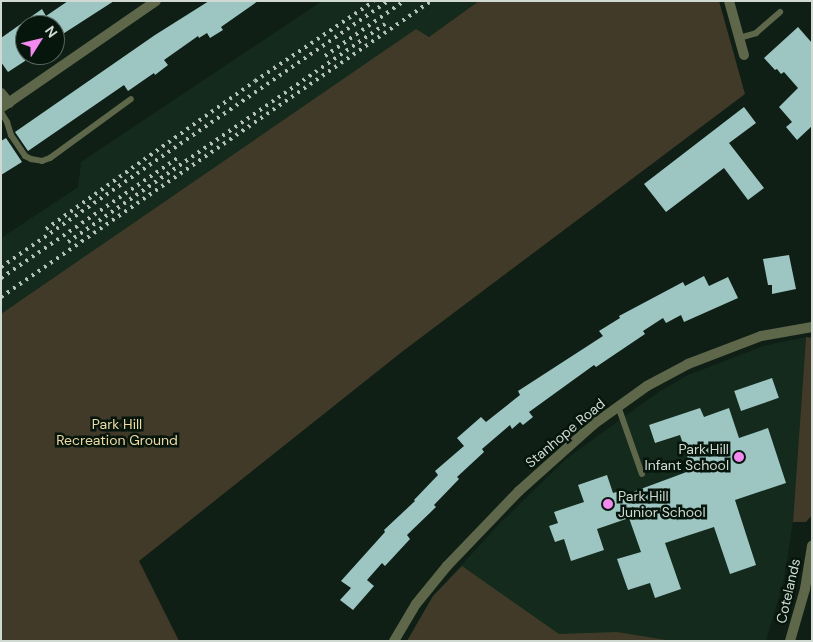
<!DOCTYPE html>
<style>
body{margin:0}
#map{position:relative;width:813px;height:642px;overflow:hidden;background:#0f1f15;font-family:"DM Sans",sans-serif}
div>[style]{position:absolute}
.built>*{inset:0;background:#132a1c}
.green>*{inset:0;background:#423a28}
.building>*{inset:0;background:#9dc6c3;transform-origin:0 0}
.service>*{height:6px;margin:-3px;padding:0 3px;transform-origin:3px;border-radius:3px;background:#5e6749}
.minor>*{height:10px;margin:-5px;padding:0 5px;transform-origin:5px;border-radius:5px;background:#5e6749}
.rail>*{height:4px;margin-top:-2px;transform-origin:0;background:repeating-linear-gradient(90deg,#b4bfb7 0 2.5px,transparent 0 7.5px)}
.dots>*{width:14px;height:14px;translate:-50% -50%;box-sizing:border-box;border:2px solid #06160c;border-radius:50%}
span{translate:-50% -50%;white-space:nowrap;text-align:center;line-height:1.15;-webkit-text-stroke:5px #06160c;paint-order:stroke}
.park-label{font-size:14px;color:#f1d9a3}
.street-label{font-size:14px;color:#d0dad3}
.poi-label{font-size:14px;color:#d0dad3}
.right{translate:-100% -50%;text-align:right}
.left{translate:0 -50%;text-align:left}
.frame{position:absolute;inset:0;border:2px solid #d0dad3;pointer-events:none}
.north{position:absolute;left:15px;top:15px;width:50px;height:50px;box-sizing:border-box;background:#06160c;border:1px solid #57645c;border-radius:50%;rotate:54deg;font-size:14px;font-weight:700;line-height:20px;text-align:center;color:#d0dad3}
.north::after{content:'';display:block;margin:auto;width:18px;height:22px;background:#f489f0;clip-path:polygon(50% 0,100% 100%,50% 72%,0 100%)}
</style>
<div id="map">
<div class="built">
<i style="clip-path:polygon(322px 1px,479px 1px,429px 37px,402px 112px,248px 224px,1px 356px,1px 238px,78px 187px,81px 162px)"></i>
<i style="clip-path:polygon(806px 337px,793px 522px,784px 580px,766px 641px,407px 641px,433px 596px,501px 522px,566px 459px,657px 393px,688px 375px,763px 346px)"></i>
</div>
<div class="green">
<i style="clip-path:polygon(479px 1px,719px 1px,745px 94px,403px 351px,139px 561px,179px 641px,1px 641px,1px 314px,416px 29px,429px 37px)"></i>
<i style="clip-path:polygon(806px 337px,812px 338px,812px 515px,806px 522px,793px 522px)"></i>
<i style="clip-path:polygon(462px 566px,559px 634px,617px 632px,672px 641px,407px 641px,433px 596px)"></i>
</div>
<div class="building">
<i style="clip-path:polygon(68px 1px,114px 1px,55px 39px,55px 25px,25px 25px,25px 61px,8px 72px,1px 62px,1px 38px,42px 9px,46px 16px)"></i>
<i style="clip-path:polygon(209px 1px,258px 1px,221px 27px,223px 30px,210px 38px,207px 33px,199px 38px,198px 36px,164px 60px,168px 65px,155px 75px,154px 73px,128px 91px,124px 85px,28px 151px,15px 132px,155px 35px)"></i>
<i style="clip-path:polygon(798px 27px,812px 43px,812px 126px,797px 140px,786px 127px,792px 122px,779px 107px,798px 88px,784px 72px,781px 74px,777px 69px,775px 70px,764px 58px)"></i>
<i style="clip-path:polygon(744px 107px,756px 123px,729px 143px,764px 188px,748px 200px,724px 168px,666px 212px,644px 184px)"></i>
<i style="clip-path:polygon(6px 138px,22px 162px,1px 175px,1px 141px)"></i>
<i style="clip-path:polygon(789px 255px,796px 289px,772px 294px,772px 285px,768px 285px,763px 259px)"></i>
<i style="clip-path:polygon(704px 276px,709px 286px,728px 277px,738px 298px,684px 322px,681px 315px,666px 323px,663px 318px,643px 331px,645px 334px,596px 367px,594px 365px,529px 412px,533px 417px,523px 425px,520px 422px,512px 429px,510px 425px,482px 449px,484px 452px,457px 477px,459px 479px,434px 505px,436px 507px,407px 535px,410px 539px,385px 566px,382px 563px,367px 580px,374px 586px,353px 610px,340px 600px,351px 588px,341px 581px,385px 532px,384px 530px,415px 501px,414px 500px,438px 475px,435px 471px,464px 446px,457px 438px,481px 417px,486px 422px,520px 395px,518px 391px,603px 336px,599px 331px,620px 318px,619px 316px,683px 282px,685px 286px)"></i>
<i style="left:772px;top:378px;width:21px;height:40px;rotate:71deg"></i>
<i style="clip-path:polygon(700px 408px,704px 417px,729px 408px,739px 438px,768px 428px,786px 483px,735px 500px,756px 565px,730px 574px,714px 527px,665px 543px,681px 589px,655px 598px,650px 583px,628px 590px,617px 559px,641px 552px,629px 518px,597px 529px,604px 550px,571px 561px,564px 539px,555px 542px,549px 526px,558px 523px,554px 512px,584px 502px,578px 485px,607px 475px,613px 493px,620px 491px,622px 496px,692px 470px,680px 435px,655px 443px,649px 425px)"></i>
</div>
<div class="service">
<i style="left:739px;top:38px;width:18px;rotate:-16deg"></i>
<i style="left:756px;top:33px;width:32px;rotate:-41deg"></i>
<i style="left:1px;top:112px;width:12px;rotate:59deg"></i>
<i style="left:7px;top:122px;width:14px;rotate:73deg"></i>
<i style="left:11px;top:135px;width:25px;rotate:56deg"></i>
<i style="left:25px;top:156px;width:7px;rotate:27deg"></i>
<i style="left:31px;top:159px;width:11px;rotate:10deg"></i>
<i style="left:42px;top:161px;width:9px;rotate:-21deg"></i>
<i style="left:50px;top:158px;width:100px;rotate:-36.1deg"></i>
<i style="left:618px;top:406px;width:72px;rotate:70.6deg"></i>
</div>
<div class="minor">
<i style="left:729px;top:1px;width:56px;rotate:74.5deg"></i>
<i style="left:1px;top:93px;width:13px;rotate:51deg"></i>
<i style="left:1px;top:108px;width:188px;rotate:-34.6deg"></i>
<i style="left:394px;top:641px;width:43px;rotate:-59.3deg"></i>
<i style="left:416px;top:604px;width:49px;rotate:-50.8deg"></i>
<i style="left:447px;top:566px;width:104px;rotate:-46.2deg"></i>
<i style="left:519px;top:491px;width:101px;rotate:-41.8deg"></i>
<i style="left:594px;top:424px;width:65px;rotate:-35.6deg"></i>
<i style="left:647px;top:386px;width:47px;rotate:-28.2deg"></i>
<i style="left:688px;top:364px;width:78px;rotate:-21deg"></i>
<i style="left:761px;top:336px;width:52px;rotate:-10deg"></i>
<i style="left:790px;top:641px;width:54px;rotate:-73.9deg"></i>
<i style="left:805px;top:589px;width:44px;rotate:-80.8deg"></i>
</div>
<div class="rail">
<i style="left:325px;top:56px;width:96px;rotate:-34.8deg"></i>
<i style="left:46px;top:229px;width:256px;rotate:-35.3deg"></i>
<i style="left:255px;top:81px;width:143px;rotate:-33.9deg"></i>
<i style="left:68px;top:242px;width:385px;rotate:-34.5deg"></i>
<i style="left:1px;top:267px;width:470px;rotate:-34.5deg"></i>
<i style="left:1px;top:278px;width:215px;rotate:-34.2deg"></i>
<i style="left:1px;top:297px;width:522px;rotate:-34.54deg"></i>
</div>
<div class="dots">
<i style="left:739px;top:457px;background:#f489f0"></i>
<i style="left:608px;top:504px;background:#f489f0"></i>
</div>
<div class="park-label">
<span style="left:117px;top:432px">Park Hill<br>Recreation Ground</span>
</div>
<div class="street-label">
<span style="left:565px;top:433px;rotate:-40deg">Stanhope Road</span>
<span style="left:788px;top:591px;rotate:-77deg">Cotelands</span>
</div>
<div class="poi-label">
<span class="right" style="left:729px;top:457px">Park Hill<br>Infant School</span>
<span class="left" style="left:618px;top:504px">Park Hill<br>Junior School</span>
</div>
<div class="frame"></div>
<div class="north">N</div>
</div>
